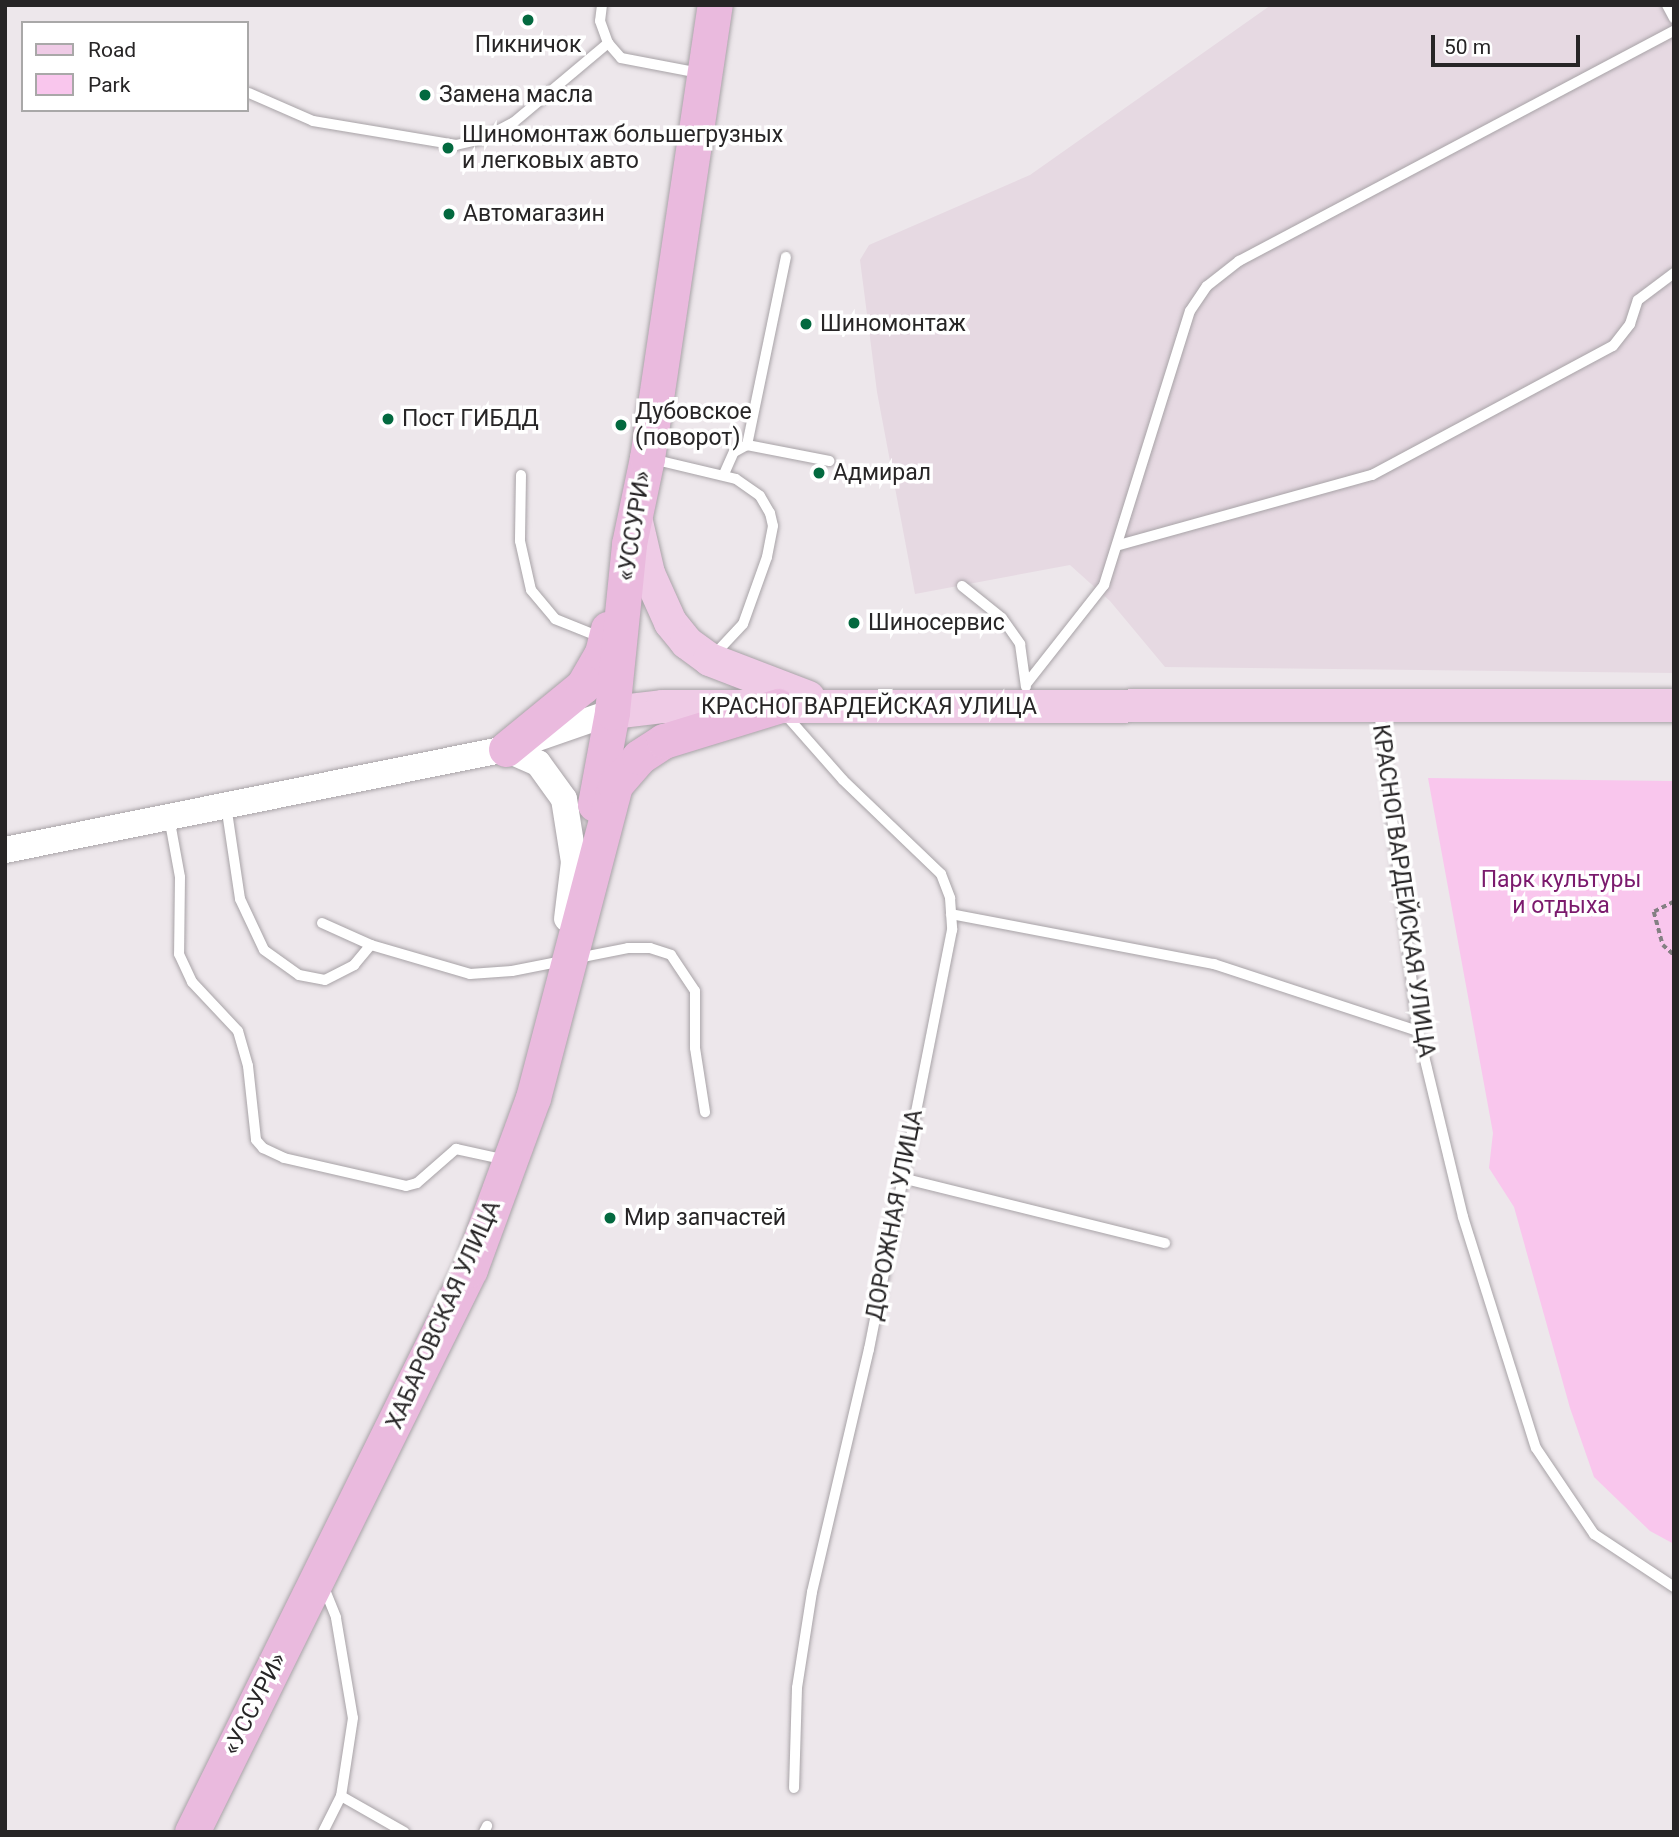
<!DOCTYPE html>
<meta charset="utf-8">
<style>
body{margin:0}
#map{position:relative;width:1679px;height:1837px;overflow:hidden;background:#ede7eb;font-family:Roboto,sans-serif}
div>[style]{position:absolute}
.built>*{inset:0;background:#e6d9e2}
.green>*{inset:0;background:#f9c6ed}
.path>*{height:3.5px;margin-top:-1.75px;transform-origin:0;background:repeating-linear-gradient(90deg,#848083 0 5px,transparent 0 8.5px)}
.roads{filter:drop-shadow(0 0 2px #a8a3a7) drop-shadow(0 0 2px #a8a3a7)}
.service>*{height:10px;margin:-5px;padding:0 5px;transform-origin:5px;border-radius:5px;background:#fff}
.tertiary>*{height:26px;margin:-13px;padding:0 13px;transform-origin:13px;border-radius:13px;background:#fff}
.primary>*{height:33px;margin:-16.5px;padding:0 16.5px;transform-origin:16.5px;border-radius:16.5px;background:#efcbe6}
.trunk>*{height:35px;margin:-17.5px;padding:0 17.5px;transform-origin:17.5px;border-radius:17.5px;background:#eabade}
.dots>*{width:19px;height:19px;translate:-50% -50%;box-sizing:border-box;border:4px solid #fff;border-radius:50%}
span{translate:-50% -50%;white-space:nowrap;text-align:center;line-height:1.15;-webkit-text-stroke:7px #fff;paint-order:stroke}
.poi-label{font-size:23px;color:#272526}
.left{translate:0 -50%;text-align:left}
.street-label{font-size:23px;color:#272526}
.park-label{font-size:23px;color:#7b1a6d}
.frame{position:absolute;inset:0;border:7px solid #272526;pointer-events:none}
.legend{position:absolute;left:21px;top:21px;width:228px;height:91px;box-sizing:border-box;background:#fff;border:2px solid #a9a8a8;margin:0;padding:9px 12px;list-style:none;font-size:21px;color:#272526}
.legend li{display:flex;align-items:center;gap:14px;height:35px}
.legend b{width:35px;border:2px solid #a9a8a8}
.scale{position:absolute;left:1431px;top:35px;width:149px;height:32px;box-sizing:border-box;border:4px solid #272526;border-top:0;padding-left:9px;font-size:21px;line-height:24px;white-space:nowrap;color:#272526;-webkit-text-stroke:5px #fff;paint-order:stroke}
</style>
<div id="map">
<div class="built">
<i style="clip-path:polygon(1271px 5px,1674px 5px,1674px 673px,1165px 667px,1110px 601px,1070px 565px,915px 594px,877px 392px,860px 260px,869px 245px,1030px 175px)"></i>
</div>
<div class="green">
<i style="clip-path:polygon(1428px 778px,1674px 781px,1674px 1544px,1650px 1531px,1594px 1477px,1570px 1408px,1514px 1207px,1489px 1168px,1493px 1133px)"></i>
</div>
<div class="path">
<i style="left:1674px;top:902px;width:22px;rotate:153deg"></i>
<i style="left:1654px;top:912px;width:34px;rotate:75deg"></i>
<i style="left:1663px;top:945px;width:15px;rotate:42deg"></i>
</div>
<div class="roads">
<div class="service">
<i style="left:602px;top:5px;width:16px;rotate:97deg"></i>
<i style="left:600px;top:21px;width:23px;rotate:70deg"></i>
<i style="left:608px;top:43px;width:20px;rotate:49deg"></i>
<i style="left:621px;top:58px;width:80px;rotate:10.8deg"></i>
<i style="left:1667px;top:5px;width:15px;rotate:62deg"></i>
<i style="left:249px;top:93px;width:70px;rotate:23.6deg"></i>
<i style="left:313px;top:121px;width:145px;rotate:9.5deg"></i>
<i style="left:456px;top:145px;width:27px;rotate:-13deg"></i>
<i style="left:482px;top:139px;width:36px;rotate:-28deg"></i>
<i style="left:514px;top:122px;width:123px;rotate:-40deg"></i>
<i style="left:747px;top:445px;width:84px;rotate:11deg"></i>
<i style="left:652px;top:459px;width:86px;rotate:13.4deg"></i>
<i style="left:736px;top:479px;width:29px;rotate:35deg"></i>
<i style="left:760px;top:496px;width:20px;rotate:60deg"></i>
<i style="left:770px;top:513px;width:13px;rotate:77deg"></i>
<i style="left:773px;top:526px;width:32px;rotate:101deg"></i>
<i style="left:767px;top:557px;width:71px;rotate:109.7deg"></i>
<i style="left:743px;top:624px;width:42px;rotate:133.1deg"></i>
<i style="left:724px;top:474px;width:24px;rotate:-66deg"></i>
<i style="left:734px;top:452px;width:15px;rotate:-28deg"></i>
<i style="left:747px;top:445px;width:192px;rotate:-78.3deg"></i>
<i style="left:521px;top:475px;width:66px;rotate:90.9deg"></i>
<i style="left:520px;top:541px;width:50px;rotate:77.3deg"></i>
<i style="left:531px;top:590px;width:38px;rotate:50deg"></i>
<i style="left:555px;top:619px;width:48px;rotate:21.8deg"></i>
<i style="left:1119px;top:545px;width:263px;rotate:-15.5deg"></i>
<i style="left:1372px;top:475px;width:273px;rotate:-28.2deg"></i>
<i style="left:1613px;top:346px;width:28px;rotate:-52deg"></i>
<i style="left:1630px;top:324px;width:25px;rotate:-72deg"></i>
<i style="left:1638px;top:300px;width:45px;rotate:-36.9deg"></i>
<i style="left:962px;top:586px;width:51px;rotate:38.7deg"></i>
<i style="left:1002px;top:618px;width:32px;rotate:55deg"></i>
<i style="left:1020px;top:644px;width:43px;rotate:82.1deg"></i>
<i style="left:1027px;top:683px;width:125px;rotate:-51.8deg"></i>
<i style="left:1104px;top:585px;width:287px;rotate:-72.6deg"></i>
<i style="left:1190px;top:311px;width:30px;rotate:-56deg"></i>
<i style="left:1207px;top:286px;width:41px;rotate:-38deg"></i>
<i style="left:1239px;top:261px;width:492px;rotate:-27.9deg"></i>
<i style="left:1379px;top:710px;width:323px;rotate:83.1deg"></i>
<i style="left:1418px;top:1031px;width:191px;rotate:76.4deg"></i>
<i style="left:1463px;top:1217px;width:242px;rotate:72.5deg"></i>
<i style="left:1536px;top:1448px;width:104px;rotate:56deg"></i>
<i style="left:1594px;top:1534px;width:96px;rotate:33.5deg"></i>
<i style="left:784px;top:713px;width:89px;rotate:48.6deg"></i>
<i style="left:843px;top:780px;width:136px;rotate:43.8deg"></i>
<i style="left:941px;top:874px;width:26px;rotate:69deg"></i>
<i style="left:950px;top:898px;width:32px;rotate:86deg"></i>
<i style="left:952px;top:930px;width:427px;rotate:101.2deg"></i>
<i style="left:869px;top:1349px;width:250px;rotate:103.2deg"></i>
<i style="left:812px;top:1592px;width:97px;rotate:98.9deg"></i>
<i style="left:797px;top:1688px;width:100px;rotate:91.7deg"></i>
<i style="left:226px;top:805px;width:95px;rotate:81.5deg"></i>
<i style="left:240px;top:899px;width:56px;rotate:64.8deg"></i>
<i style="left:264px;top:950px;width:43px;rotate:35.5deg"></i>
<i style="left:299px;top:975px;width:26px;rotate:11deg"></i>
<i style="left:325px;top:980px;width:33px;rotate:-27deg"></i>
<i style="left:354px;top:965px;width:26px;rotate:-50deg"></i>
<i style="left:169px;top:817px;width:61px;rotate:79.6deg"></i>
<i style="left:180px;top:877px;width:77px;rotate:90.7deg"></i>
<i style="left:179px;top:954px;width:31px;rotate:65deg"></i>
<i style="left:192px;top:982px;width:67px;rotate:46.8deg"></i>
<i style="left:238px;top:1031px;width:36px;rotate:74deg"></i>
<i style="left:248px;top:1066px;width:74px;rotate:83.8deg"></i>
<i style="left:256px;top:1140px;width:11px;rotate:49deg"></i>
<i style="left:263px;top:1148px;width:23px;rotate:25deg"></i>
<i style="left:284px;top:1158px;width:125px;rotate:12.9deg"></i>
<i style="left:406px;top:1186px;width:11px;rotate:-15deg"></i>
<i style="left:417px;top:1183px;width:52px;rotate:-41.1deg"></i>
<i style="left:456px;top:1149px;width:51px;rotate:12.4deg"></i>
<i style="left:951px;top:914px;width:268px;rotate:10.8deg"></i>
<i style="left:1214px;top:964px;width:215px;rotate:18.2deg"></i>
<i style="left:322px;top:923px;width:54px;rotate:24.2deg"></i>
<i style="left:371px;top:945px;width:103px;rotate:16.3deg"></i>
<i style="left:470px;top:974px;width:42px;rotate:-4.1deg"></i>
<i style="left:512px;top:971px;width:118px;rotate:-11.2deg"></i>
<i style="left:628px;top:948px;width:22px"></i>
<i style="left:650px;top:948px;width:22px;rotate:18deg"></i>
<i style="left:671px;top:955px;width:43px;rotate:56.3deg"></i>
<i style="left:695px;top:991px;width:57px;rotate:90deg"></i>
<i style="left:695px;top:1048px;width:65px;rotate:81.1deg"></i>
<i style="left:902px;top:1178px;width:271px;rotate:13.9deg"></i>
<i style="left:323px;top:1585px;width:35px;rotate:68deg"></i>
<i style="left:336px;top:1618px;width:101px;rotate:80.4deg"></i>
<i style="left:353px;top:1718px;width:79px;rotate:98.7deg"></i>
<i style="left:341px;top:1796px;width:40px;rotate:116.6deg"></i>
<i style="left:341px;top:1796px;width:73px;rotate:29.7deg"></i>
<i style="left:484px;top:1832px;width:7px;rotate:-63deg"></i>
</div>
<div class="tertiary">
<i style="left:506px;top:749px;width:35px;rotate:24deg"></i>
<i style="left:538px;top:763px;width:44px;rotate:54.2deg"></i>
<i style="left:564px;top:799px;width:64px;rotate:81deg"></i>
<i style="left:574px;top:862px;width:57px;rotate:97deg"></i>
<i style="left:5px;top:850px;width:511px;rotate:-11.4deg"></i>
<i style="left:506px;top:749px;width:112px;rotate:-19.2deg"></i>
</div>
<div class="primary">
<i style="left:635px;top:517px;width:57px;rotate:76.9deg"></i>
<i style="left:648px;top:573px;width:54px;rotate:65.8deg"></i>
<i style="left:670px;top:622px;width:26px;rotate:51deg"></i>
<i style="left:686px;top:642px;width:29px;rotate:36deg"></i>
<i style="left:709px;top:659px;width:106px;rotate:21deg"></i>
<i style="left:612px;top:712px;width:50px;rotate:-6.8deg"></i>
<i style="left:662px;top:706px;width:1012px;rotate:-0.06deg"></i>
</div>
<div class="trunk">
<i style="left:506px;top:749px;width:99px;rotate:-39.3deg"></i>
<i style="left:583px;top:686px;width:38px;rotate:-60deg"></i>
<i style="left:602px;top:653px;width:25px;rotate:-76deg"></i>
<i style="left:595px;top:804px;width:94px;rotate:-79.5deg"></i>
<i style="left:612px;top:712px;width:169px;rotate:-84.2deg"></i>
<i style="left:629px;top:544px;width:88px;rotate:-78.2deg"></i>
<i style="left:647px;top:458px;width:458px;rotate:-81.5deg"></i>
<i style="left:192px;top:1832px;width:628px;rotate:-63.72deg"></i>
<i style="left:470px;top:1269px;width:182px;rotate:-69.8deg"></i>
<i style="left:533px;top:1098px;width:324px;rotate:-75.3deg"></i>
<i style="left:615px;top:785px;width:37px;rotate:-49deg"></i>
<i style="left:639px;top:757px;width:30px;rotate:-33deg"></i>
<i style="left:664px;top:741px;width:119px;rotate:-17.1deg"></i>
</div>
</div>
<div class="dots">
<i style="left:528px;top:20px;background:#03693f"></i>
<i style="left:425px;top:95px;background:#03693f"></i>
<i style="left:448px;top:148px;background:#03693f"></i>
<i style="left:449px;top:214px;background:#03693f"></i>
<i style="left:806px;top:324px;background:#03693f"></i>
<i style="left:388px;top:419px;background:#03693f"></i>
<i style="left:621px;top:425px;background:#03693f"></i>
<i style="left:819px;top:473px;background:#03693f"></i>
<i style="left:854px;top:623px;background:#03693f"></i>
<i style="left:610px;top:1218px;background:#03693f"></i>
</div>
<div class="poi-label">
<span style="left:528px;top:45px">Пикничок</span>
<span class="left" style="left:439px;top:95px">Замена масла</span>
<span class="left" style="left:462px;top:148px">Шиномонтаж большегрузных<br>и легковых авто</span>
<span class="left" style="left:463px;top:214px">Автомагазин</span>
<span class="left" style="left:820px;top:324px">Шиномонтаж</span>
<span class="left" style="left:635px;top:425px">Дубовское<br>(поворот)</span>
<span class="left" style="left:402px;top:419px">Пост ГИБДД</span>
<span class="left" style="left:833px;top:473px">Адмирал</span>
<span class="left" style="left:868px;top:623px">Шиносервис</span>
<span class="left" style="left:624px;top:1218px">Мир запчастей</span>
</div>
<div class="street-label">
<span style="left:635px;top:526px;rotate:-81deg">«УССУРИ»</span>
<span style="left:869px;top:707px">КРАСНОГВАРДЕЙСКАЯ УЛИЦА</span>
<span style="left:1403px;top:891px;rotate:82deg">КРАСНОГВАРДЕЙСКАЯ УЛИЦА</span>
<span style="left:895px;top:1215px;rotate:-79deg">ДОРОЖНАЯ УЛИЦА</span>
<span style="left:444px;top:1315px;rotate:-66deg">ХАБАРОВСКАЯ УЛИЦА</span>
<span style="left:255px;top:1704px;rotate:-63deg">«УССУРИ»</span>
</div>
<div class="park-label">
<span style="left:1561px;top:893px">Парк культуры<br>и отдыха</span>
</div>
<div class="frame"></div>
<ul class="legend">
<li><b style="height:9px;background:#efcbe6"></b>Road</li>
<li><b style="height:19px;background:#f9c6ed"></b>Park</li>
</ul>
<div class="scale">50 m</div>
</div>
